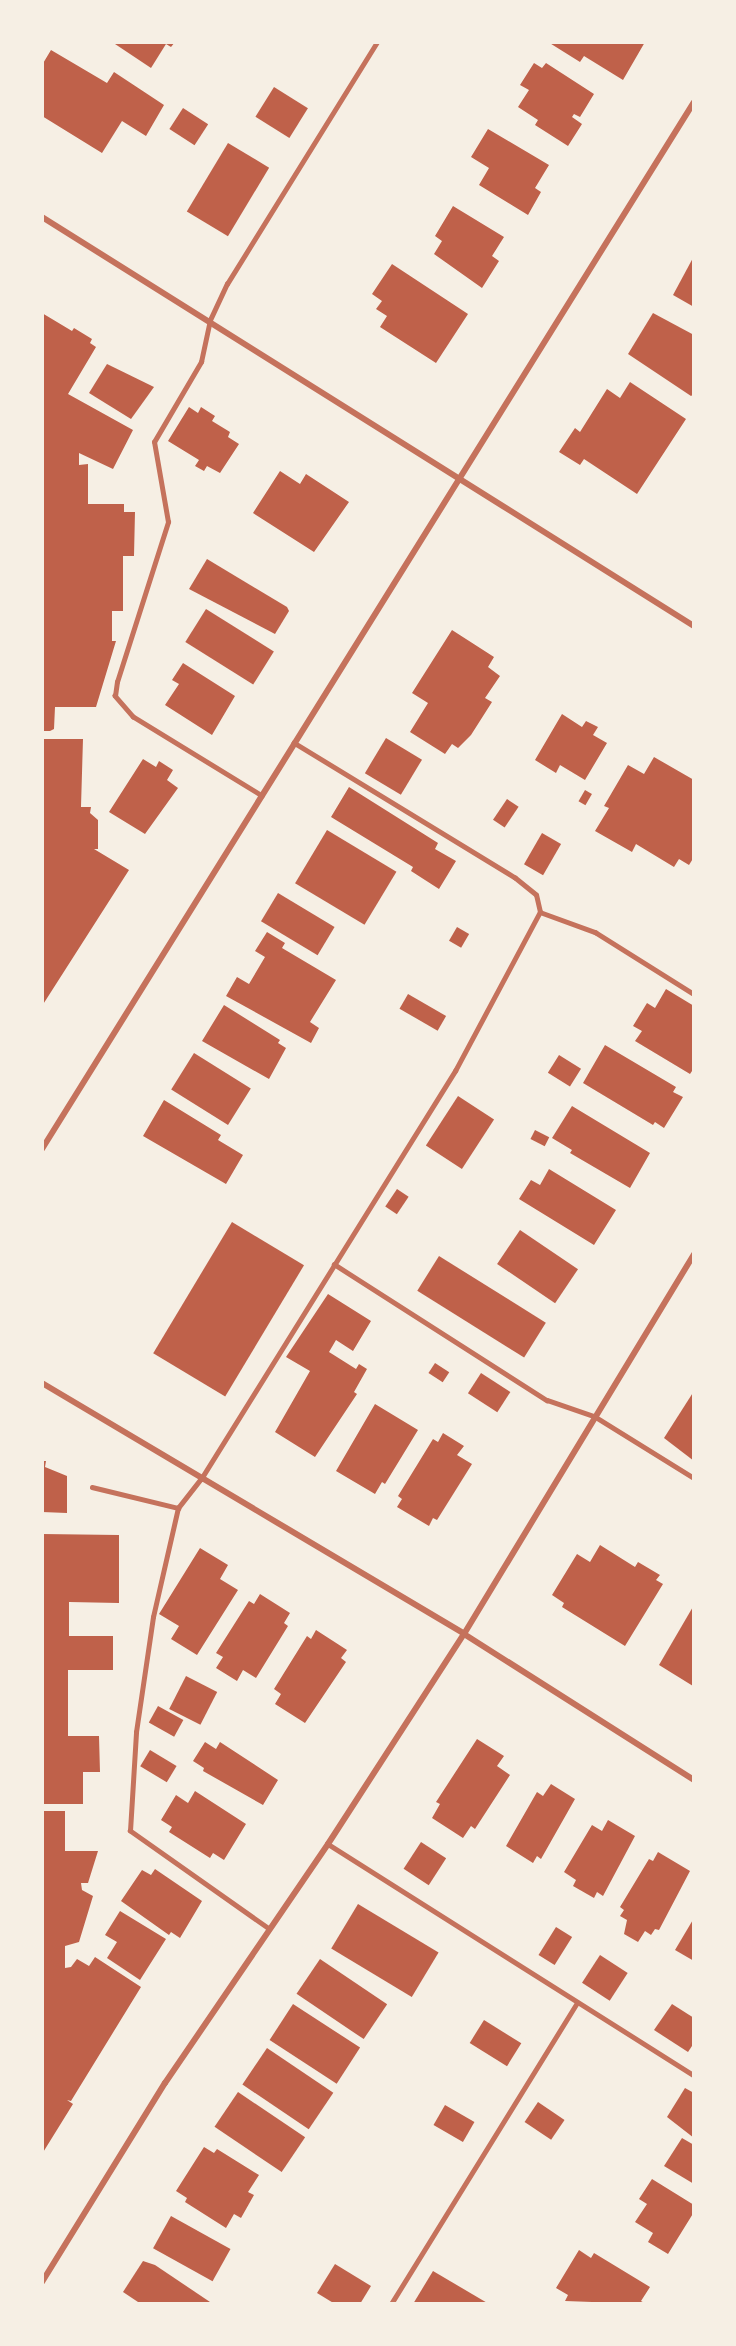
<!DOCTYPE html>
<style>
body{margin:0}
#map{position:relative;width:736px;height:2346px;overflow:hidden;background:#f6efe4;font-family:Manrope,sans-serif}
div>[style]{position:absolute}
.building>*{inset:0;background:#bf614a;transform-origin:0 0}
.service>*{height:4.5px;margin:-2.25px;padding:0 2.25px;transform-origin:2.25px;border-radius:2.25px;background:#c5725c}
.minor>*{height:6px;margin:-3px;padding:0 3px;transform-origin:3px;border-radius:3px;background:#c5725c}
span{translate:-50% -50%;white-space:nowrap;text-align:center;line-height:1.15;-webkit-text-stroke:4.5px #f6efe4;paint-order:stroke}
.frame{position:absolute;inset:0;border:44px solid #f6efe4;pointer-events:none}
</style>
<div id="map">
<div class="building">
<i style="clip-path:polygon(112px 42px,175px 42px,171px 47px,166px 44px,151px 68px)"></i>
<i style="clip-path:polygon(548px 42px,645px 42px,623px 80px,584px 56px,580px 62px)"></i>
<i style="clip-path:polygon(51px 50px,107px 83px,114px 72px,164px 105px,146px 136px,122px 121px,102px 153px,42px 116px,42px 65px)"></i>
<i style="clip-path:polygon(534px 63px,542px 68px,546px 63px,594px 94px,580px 117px,574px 114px,572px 117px,582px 124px,568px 146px,535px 125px,538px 120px,518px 107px,529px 90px,520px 85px)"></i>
<i style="left:274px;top:87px;width:40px;height:35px;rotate:32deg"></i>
<i style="left:183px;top:108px;width:30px;height:25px;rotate:33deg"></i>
<i style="clip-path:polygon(488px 129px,549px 165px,535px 188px,541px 192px,528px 215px,479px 185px,489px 168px,471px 157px)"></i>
<i style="left:228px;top:143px;width:48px;height:80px;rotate:31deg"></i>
<i style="clip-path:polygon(453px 206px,504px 237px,492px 256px,499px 261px,482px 288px,434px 254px,442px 241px,435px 236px)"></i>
<i style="clip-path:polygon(694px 256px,694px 307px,673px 295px)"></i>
<i style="clip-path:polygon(392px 264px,468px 314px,436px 363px,380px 327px,387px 316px,376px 309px,382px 301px,372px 294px)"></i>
<i style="clip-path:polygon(42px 313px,72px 331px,74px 328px,92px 339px,90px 343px,96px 347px,68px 394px,133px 430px,113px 469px,79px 453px,79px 465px,88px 464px,88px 504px,124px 504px,124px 512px,135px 512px,134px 556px,123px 556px,123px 611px,112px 611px,112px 641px,116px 641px,96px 707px,55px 707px,54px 729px,50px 731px,42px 731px)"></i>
<i style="clip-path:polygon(653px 313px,694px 335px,694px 394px,691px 396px,628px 354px)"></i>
<i style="clip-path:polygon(107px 364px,154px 387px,131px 419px,89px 393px)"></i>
<i style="clip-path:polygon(630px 382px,686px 419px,637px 494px,584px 459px,580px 465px,559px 452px,575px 428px,580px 432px,607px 389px,620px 398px)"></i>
<i style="clip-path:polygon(189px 407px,198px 413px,201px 407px,215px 416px,212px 421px,230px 432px,228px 437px,239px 444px,220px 473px,207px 466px,204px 471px,195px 466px,199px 460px,168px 441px)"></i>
<i style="clip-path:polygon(280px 471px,300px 484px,306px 474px,349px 502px,314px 552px,253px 513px)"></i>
<i style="clip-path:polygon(207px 559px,287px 607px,289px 611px,275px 634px,189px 589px)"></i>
<i style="left:206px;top:609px;width:80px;height:39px;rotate:32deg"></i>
<i style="clip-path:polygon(452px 630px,494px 657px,488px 667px,500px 676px,485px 698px,492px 702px,471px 735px,458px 748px,452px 744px,445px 754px,410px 732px,428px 703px,412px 693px)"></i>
<i style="clip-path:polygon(183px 663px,235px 696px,212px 735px,165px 705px,179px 684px,172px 680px)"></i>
<i style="clip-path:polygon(562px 714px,582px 727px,586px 721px,598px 727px,593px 735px,607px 743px,585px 780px,560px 765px,556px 773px,535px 760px)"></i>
<i style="left:386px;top:738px;width:42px;height:41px;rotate:31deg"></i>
<i style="clip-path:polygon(42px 739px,83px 739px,81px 807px,91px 807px,90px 813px,98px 820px,98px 849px,94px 849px,129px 870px,42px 1006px)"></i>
<i style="clip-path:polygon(654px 757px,694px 780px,694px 857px,689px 865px,679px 859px,674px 867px,636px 844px,632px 852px,595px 831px,609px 808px,604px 806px,628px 765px,644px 774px)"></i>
<i style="clip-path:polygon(143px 759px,156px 767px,159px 761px,173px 770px,167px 780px,178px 788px,145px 834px,109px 812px)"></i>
<i style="clip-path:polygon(349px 787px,438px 843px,435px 849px,456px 861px,439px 889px,411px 871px,413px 867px,331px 817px)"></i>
<i style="left:585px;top:790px;width:8px;height:13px;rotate:30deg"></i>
<i style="left:507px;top:799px;width:14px;height:25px;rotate:34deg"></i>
<i style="left:327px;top:830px;width:81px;height:62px;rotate:31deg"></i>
<i style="left:542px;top:833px;width:22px;height:36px;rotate:30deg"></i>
<i style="left:278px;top:893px;width:66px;height:33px;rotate:31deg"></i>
<i style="left:457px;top:927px;width:14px;height:16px;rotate:30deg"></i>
<i style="clip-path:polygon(267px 932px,285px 943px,282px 948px,336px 980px,310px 1022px,319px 1028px,311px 1043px,226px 996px,237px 977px,249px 984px,265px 957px,255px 951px)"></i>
<i style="clip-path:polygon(666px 989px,694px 1006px,694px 1068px,690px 1074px,635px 1041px,642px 1031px,633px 1026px,647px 1003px,655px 1008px)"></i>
<i style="left:408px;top:994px;width:44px;height:17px;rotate:30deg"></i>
<i style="clip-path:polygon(224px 1005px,280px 1040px,278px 1043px,286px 1048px,269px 1079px,202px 1041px)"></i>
<i style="clip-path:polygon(605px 1045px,676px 1087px,673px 1092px,683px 1097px,664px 1128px,655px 1122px,653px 1125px,583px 1083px)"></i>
<i style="left:194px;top:1053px;width:67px;height:43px;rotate:32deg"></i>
<i style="left:559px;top:1055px;width:26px;height:21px;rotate:32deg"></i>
<i style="left:458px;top:1096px;width:43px;height:59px;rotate:33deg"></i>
<i style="clip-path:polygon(164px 1100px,221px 1135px,218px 1140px,243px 1155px,226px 1184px,143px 1136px)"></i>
<i style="clip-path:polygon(572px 1106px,650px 1153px,630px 1188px,570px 1153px,572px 1150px,552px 1138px)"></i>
<i style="left:535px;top:1130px;width:16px;height:10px;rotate:27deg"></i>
<i style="clip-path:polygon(549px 1169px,616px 1210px,594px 1245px,519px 1199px,531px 1180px,540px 1185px)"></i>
<i style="left:397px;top:1189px;width:14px;height:21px;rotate:34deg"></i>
<i style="left:232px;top:1222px;width:84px;height:153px;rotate:31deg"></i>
<i style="left:520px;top:1230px;width:70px;height:41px;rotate:34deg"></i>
<i style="left:439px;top:1256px;width:126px;height:41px;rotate:32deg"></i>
<i style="clip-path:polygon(328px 1294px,371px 1321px,353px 1351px,336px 1340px,329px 1352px,356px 1369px,359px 1364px,367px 1369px,354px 1392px,357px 1394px,315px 1457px,275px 1432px,310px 1371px,286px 1357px)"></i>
<i style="left:435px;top:1363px;width:17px;height:12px;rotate:33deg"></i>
<i style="left:481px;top:1373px;width:35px;height:24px;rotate:33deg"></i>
<i style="clip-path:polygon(694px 1391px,694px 1461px,664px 1438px)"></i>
<i style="clip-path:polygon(375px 1404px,418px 1430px,385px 1484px,382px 1482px,375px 1494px,336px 1471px)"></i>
<i style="clip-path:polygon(443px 1433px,464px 1446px,457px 1455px,472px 1464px,437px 1520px,433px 1518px,429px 1526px,397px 1507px,402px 1499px,398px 1496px,433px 1439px,438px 1442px)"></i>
<i style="clip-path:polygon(42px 1461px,46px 1461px,45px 1467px,67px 1476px,67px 1513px,42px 1512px)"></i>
<i style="clip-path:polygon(42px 1534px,119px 1535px,119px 1603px,69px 1602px,69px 1636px,113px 1636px,113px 1670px,68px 1670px,68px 1736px,99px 1736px,100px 1772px,83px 1772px,83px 1804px,42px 1804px)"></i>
<i style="clip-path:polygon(600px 1545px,635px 1567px,638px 1562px,660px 1575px,656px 1580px,663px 1584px,625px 1646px,562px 1607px,564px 1603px,552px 1595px,577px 1554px,590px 1562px)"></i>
<i style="clip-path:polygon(200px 1548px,228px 1565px,220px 1579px,238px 1590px,197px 1655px,171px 1639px,179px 1626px,159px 1614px)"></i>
<i style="clip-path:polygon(260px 1594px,290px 1613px,284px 1623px,288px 1626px,256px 1678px,243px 1670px,237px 1681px,216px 1668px,223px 1657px,216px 1653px,249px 1601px,254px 1604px)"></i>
<i style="clip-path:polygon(694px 1605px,694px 1684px,693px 1686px,659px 1665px)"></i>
<i style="clip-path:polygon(316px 1630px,347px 1650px,341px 1658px,346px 1662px,305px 1723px,275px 1704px,281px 1694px,274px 1689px,307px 1636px,311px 1639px)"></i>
<i style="left:186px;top:1676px;width:35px;height:37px;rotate:27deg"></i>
<i style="left:158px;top:1706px;width:29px;height:19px;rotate:29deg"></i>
<i style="clip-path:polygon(477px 1739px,504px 1756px,497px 1766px,510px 1775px,475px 1829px,471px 1826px,463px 1838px,432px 1818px,440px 1804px,436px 1802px)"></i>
<i style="clip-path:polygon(205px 1742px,216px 1749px,220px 1742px,278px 1780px,263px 1805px,203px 1771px,204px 1768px,193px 1761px)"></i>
<i style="left:150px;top:1750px;width:31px;height:19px;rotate:31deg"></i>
<i style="clip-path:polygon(551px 1784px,575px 1799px,541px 1859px,537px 1856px,533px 1863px,506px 1846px,537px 1792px,543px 1796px)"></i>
<i style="clip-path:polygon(195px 1791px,246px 1824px,224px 1860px,213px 1853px,210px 1858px,169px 1832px,172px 1827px,161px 1820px,176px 1795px,188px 1803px)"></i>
<i style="clip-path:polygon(42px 1811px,65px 1811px,65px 1851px,98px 1851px,88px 1883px,81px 1883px,82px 1890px,93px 1896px,79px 1942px,65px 1946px,65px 1968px,71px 1967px,77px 1959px,89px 1966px,95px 1957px,141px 1987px,71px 2101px,67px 2100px,73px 2104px,42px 2154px)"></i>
<i style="clip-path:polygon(608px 1820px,635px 1836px,603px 1896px,597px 1892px,594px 1898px,573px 1886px,576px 1880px,564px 1872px,592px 1825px,602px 1831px)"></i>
<i style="left:421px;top:1842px;width:30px;height:32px;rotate:33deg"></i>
<i style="clip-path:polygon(658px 1852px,690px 1871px,659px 1930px,655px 1929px,651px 1935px,645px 1931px,638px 1942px,624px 1934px,627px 1920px,620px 1916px,624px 1910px,620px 1907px,649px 1859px,653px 1861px)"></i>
<i style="clip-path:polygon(155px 1869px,202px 1901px,180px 1938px,171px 1932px,169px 1935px,121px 1901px,142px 1870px,151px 1875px)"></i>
<i style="left:358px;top:1904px;width:94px;height:52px;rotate:31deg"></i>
<i style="clip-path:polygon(120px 1911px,166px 1939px,140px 1980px,107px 1958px,117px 1942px,105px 1935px)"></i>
<i style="clip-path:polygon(694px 1918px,694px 1961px,675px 1950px)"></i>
<i style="left:556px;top:1927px;width:19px;height:33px;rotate:32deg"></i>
<i style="left:600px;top:1955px;width:33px;height:33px;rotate:33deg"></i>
<i style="left:320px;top:1959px;width:81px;height:42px;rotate:34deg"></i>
<i style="left:293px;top:2004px;width:80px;height:43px;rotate:33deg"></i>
<i style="clip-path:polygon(672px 2004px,694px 2018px,694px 2043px,688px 2052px,654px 2030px)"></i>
<i style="left:484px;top:2020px;width:44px;height:27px;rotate:32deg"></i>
<i style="left:267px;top:2048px;width:80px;height:44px;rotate:34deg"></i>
<i style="clip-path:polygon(685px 2088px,694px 2093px,694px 2138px,667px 2117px)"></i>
<i style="left:238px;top:2092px;width:81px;height:42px;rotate:34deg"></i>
<i style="left:538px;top:2102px;width:32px;height:24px;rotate:34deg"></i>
<i style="left:445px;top:2105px;width:34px;height:23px;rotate:30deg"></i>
<i style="clip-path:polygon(682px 2138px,694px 2145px,694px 2184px,664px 2166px)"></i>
<i style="clip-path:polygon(204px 2147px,214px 2153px,217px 2149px,259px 2175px,248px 2192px,254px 2195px,241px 2218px,234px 2214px,226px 2228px,185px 2202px,187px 2198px,176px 2191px)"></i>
<i style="clip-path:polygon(652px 2179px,694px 2205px,694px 2212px,668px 2254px,648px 2242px,653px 2233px,635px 2222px,647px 2204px,639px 2199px)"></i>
<i style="left:171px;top:2216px;width:68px;height:37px;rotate:29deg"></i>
<i style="clip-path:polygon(579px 2250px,591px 2258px,594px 2253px,650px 2287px,641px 2301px,646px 2304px,565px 2301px,568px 2295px,556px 2288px)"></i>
<i style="clip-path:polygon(143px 2261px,155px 2265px,213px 2304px,141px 2304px,123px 2292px)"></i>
<i style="clip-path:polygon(335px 2264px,371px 2286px,360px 2304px,335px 2304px,317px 2293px)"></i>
<i style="clip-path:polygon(433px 2271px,489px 2304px,413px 2304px)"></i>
</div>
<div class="service">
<i style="left:262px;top:796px;width:151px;rotate:-148.5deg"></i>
<i style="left:133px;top:717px;width:28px;rotate:-131deg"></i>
<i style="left:115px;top:696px;width:14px;rotate:-82deg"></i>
<i style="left:117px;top:682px;width:168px;rotate:-72.3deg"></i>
<i style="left:168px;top:522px;width:81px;rotate:-99.9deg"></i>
<i style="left:154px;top:442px;width:93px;rotate:-59.6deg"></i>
<i style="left:201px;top:362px;width:43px;rotate:-77.9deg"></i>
<i style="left:210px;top:320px;width:40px;rotate:-65deg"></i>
<i style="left:227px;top:284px;width:285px;rotate:-58.2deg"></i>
<i style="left:540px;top:912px;width:59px;rotate:20deg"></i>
<i style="left:595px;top:932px;width:117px;rotate:32.1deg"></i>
<i style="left:334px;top:1264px;width:253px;rotate:32.6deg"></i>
<i style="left:547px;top:1400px;width:50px;rotate:18.8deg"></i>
<i style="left:594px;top:1416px;width:118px;rotate:31.8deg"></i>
<i style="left:92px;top:1487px;width:89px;rotate:13.7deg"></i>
<i style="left:328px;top:1844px;width:433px;rotate:32.3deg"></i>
<i style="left:269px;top:1929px;width:170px;rotate:-144.8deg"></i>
<i style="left:130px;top:1831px;width:99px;rotate:-86.5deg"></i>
<i style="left:136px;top:1732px;width:116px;rotate:-81.6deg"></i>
<i style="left:153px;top:1617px;width:112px;rotate:-77.1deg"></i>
<i style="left:178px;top:1508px;width:37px;rotate:-52deg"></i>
<i style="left:201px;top:1479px;width:481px;rotate:-58.1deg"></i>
<i style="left:455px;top:1071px;width:180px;rotate:-61.9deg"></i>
<i style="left:540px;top:912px;width:17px;rotate:-103deg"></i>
<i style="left:536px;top:895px;width:27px;rotate:-141deg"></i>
<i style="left:515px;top:878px;width:259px;rotate:-148.6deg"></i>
<i style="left:391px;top:2304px;width:354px;rotate:-58.3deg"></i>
</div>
<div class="minor">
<i style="left:42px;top:217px;width:770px;rotate:32.1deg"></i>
<i style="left:42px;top:1149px;width:1233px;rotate:-58.09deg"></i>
<i style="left:42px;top:1383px;width:491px;rotate:30.7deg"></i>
<i style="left:464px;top:1634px;width:272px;rotate:32.4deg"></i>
<i style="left:42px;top:2282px;width:234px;rotate:-58.3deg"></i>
<i style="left:165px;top:2083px;width:289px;rotate:-55.7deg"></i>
<i style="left:328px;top:1844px;width:250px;rotate:-57.1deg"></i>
<i style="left:464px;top:1634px;width:444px;rotate:-58.8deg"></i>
</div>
<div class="frame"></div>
</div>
